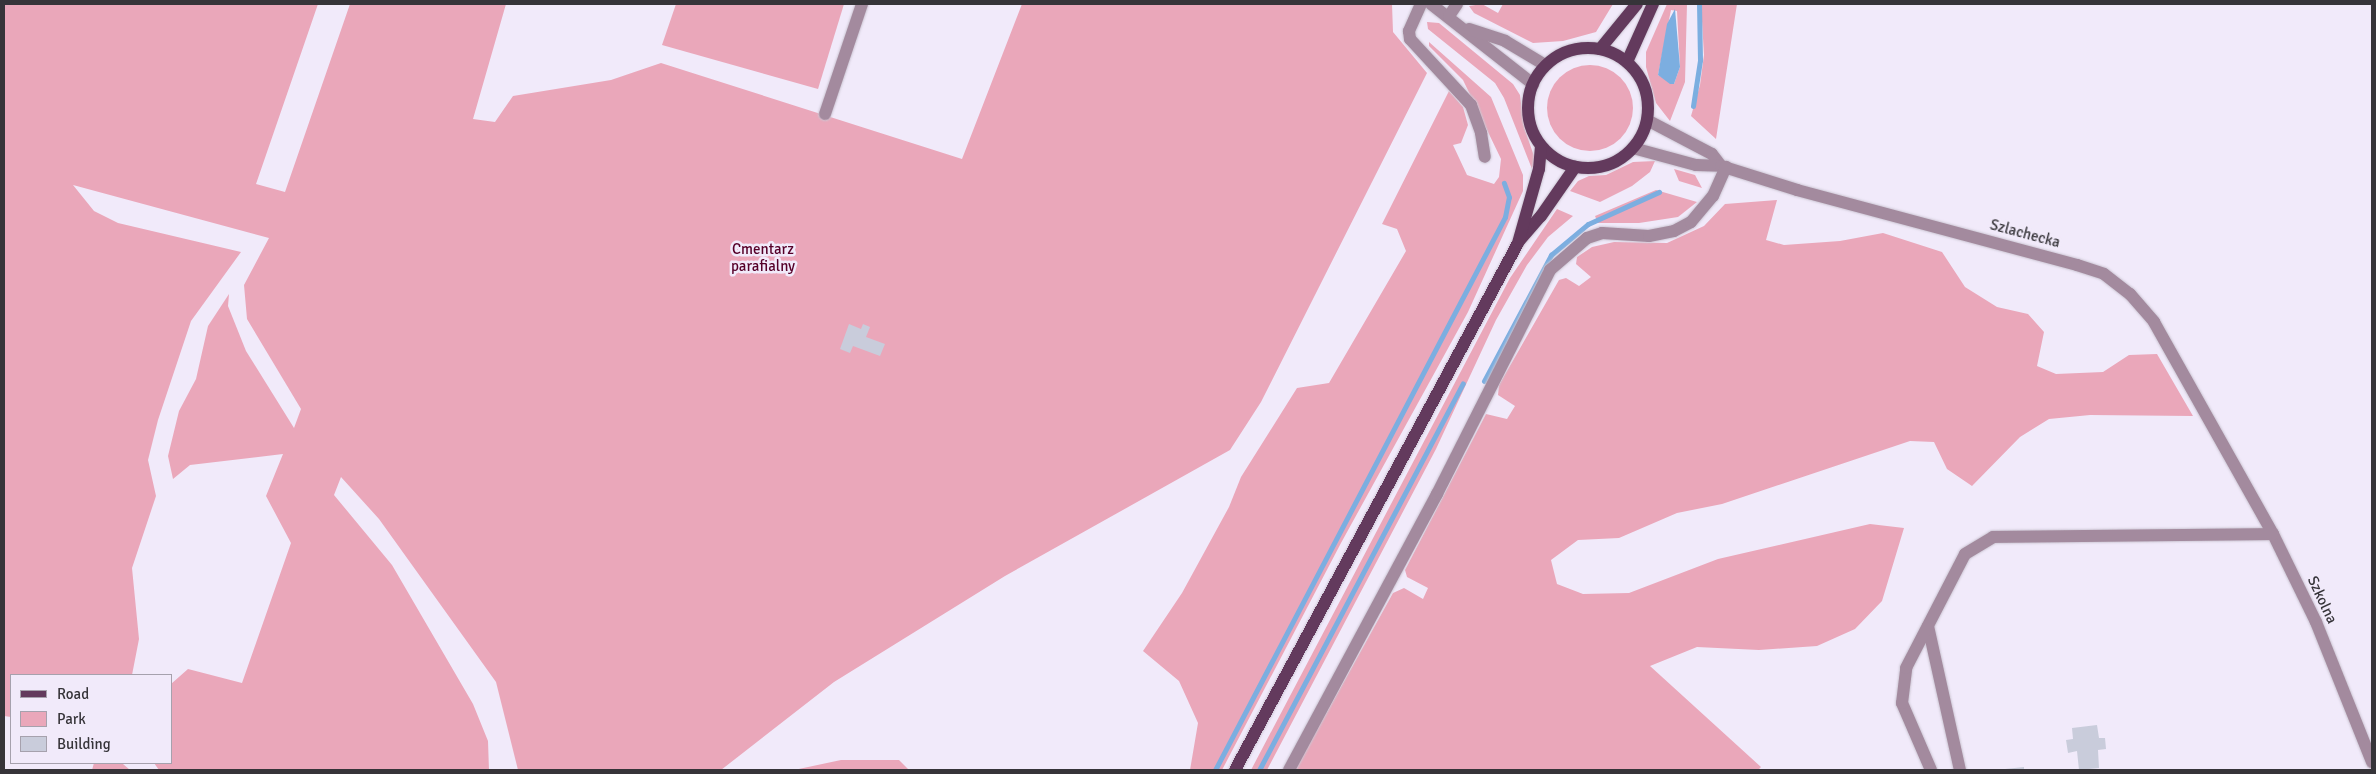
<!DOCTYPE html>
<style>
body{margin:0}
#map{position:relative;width:2376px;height:774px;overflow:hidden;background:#f1eafa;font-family:Signika,sans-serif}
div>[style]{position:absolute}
.green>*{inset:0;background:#eaa7ba}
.round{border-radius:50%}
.water>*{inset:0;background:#7caee0}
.stream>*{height:5px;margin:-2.5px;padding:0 2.5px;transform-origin:2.5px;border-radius:2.5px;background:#7caee0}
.building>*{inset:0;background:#c9ccdb}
.roads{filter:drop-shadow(0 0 1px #ccc6d3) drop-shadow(0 0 1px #ccc6d3)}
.minor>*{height:12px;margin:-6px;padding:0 6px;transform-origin:6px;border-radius:6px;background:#a38a9e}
.major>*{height:12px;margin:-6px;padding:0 6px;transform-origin:6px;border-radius:6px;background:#633a5d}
.major>.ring{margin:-6px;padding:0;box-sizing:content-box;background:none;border:12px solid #633a5d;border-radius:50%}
span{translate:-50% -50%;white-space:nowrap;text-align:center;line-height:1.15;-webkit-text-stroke:5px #f1eafa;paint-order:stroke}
.street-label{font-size:15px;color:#363439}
.park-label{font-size:15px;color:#560029}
.frame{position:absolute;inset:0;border:5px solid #363439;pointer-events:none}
.legend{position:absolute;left:10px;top:674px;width:162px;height:90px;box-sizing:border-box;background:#f1eafa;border:1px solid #a6a1ad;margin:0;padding:6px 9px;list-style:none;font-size:15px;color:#363439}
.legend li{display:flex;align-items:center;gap:10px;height:25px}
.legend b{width:25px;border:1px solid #a6a1ad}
</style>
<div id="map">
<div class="green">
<i style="clip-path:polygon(4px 4px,318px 4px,256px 184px,285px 192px,350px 4px,506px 4px,473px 119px,495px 122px,513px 96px,611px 80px,661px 63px,962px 159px,1022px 4px,1392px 4px,1393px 32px,1427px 73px,1261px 402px,1230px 450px,1005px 576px,834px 682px,721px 770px,518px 770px,496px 682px,379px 519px,341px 477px,334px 495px,392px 565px,473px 704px,488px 741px,489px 770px,159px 770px,154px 763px,171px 763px,171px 684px,188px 669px,242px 683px,291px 543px,266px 496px,283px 454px,190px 465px,173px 479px,168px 456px,179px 411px,196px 379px,208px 326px,229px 294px,228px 306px,246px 351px,294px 428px,301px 409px,247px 319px,244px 285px,269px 238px,73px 185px,94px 211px,118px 223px,241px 252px,191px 321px,158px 420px,148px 460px,156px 496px,132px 568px,139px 639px,132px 675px,11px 675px,11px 717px,4px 716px)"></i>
<i style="clip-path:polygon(676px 4px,844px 4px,818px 89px,662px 45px)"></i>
<i style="clip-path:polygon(1482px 4px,1498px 13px,1503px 4px,1613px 4px,1596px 32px,1563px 41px,1533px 43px,1474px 13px,1469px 6px)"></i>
<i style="clip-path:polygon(evenodd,1667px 4px,1687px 4px,1685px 82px,1670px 121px,1656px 103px,1646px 67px,1646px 52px,1667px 4px,1671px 10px,1677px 11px,1680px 67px,1674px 84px,1658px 75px,1671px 10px)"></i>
<i style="clip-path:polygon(1701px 4px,1737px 4px,1716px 139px,1691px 116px,1700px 85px,1704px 55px)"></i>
<i style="clip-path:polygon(1427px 22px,1439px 23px,1513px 84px,1520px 95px,1524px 127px,1535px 159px,1532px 169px,1504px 98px,1495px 83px,1428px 29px)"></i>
<i style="clip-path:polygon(1429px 42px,1491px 97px,1523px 175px,1523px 191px,1468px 312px,1341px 543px,1222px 770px,1190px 770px,1198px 723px,1179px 681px,1143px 651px,1182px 593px,1229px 507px,1241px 477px,1297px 388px,1329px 383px,1406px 251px,1397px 229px,1382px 224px,1449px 91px,1463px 107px,1468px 125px,1461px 143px,1453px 145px,1467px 175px,1494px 184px,1499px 177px,1501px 159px,1463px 80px,1429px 46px)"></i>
<i class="round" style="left:1547px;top:65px;width:86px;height:86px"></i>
<i style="clip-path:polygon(1655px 161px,1650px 172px,1632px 186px,1600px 202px,1570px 191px,1578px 181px,1589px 176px,1606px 175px,1633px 162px)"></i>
<i style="clip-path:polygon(1674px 169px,1695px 175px,1702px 188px,1679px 181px)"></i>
<i style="clip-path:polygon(1656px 190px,1697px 202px,1678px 217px,1639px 223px,1598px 223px,1595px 216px)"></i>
<i style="clip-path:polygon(1777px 200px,1766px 240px,1784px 245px,1840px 241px,1883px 233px,1942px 252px,1965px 287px,1997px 307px,2028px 314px,2044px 332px,2037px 366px,2056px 374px,2103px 372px,2129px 355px,2157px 354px,2193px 416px,2090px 415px,2049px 419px,2020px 437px,1972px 486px,1947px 469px,1934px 442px,1910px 441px,1722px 504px,1677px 513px,1619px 538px,1578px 540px,1551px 560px,1557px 584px,1583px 594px,1629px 593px,1718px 559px,1870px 524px,1904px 528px,1882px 601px,1855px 629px,1817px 646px,1759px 650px,1697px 647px,1650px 666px,1761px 767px,1758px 770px,1295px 770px,1393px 593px,1404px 588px,1423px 599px,1428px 588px,1407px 577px,1405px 570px,1486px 414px,1507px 419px,1515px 406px,1498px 395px,1499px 385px,1559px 280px,1566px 278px,1579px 286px,1591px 277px,1576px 264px,1577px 257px,1592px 247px,1614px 242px,1667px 243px,1704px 226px,1725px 204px)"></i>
<i style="clip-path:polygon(1557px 209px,1573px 216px,1548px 237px,1527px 265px,1496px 320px,1436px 449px,1267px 770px,1251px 770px,1510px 278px)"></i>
<i style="clip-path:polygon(841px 760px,899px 760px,909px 770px,794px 770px)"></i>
<i style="clip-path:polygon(94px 763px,123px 764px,130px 770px,92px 770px)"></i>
</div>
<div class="water">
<i style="clip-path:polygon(1675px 9px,1680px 67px,1674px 84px,1670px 84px,1658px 75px,1667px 24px)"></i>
</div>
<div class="stream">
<i style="left:1693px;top:106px;width:47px;rotate:-81.3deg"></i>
<i style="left:1700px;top:60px;width:56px;rotate:-91deg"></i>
<i style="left:1484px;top:381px;width:143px;rotate:-62deg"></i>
<i style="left:1551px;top:255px;width:48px;rotate:-40deg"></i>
<i style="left:1588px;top:224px;width:78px;rotate:-24.3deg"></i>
<i style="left:1215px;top:770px;width:624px;rotate:-62.33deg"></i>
<i style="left:1505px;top:217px;width:20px;rotate:-79deg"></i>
<i style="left:1509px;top:197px;width:15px;rotate:-110deg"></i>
<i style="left:1259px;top:770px;width:437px;rotate:-62.2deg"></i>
</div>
<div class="building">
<i style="clip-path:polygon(849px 324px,861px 329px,863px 324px,870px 327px,866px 337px,885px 344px,880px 356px,853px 346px,850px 353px,840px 349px)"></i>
<i style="clip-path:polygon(2097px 725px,2099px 738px,2105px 738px,2106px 749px,2098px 750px,2099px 768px,2079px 770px,2077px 751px,2068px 753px,2066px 740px,2073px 739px,2072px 728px)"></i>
<i style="clip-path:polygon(2024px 767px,2024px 770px,2005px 770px,2005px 769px)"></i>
</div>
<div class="roads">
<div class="minor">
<i style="left:1421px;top:4px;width:30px;rotate:114deg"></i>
<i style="left:1409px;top:31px;width:8px;rotate:83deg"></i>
<i style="left:1410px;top:39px;width:90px;rotate:47.3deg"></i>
<i style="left:1471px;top:105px;width:30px;rotate:70deg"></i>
<i style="left:1481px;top:133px;width:24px;rotate:81deg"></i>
<i style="left:1431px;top:4px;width:130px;rotate:38.1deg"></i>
<i style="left:1449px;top:16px;width:14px;rotate:-56deg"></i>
<i style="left:1469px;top:29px;width:38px;rotate:18deg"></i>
<i style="left:1505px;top:41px;width:47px;rotate:31deg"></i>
<i style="left:825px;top:114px;width:116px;rotate:-71.4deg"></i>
<i style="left:1647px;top:120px;width:73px;rotate:27.6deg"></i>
<i style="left:1712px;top:154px;width:15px;rotate:53deg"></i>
<i style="left:1633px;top:148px;width:65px;rotate:15.1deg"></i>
<i style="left:1696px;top:165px;width:25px;rotate:2deg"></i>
<i style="left:1721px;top:166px;width:80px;rotate:17.5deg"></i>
<i style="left:1797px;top:190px;width:290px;rotate:15deg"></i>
<i style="left:2077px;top:265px;width:28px;rotate:18deg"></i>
<i style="left:2104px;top:274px;width:33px;rotate:38deg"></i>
<i style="left:2130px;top:294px;width:37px;rotate:49deg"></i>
<i style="left:2154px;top:322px;width:243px;rotate:60.7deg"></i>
<i style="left:2273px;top:534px;width:98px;rotate:64deg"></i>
<i style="left:2316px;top:622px;width:151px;rotate:68.2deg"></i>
<i style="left:1928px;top:626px;width:148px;rotate:77.5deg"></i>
<i style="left:1289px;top:770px;width:313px;rotate:-61.8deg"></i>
<i style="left:1437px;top:494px;width:251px;rotate:-63.2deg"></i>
<i style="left:1550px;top:270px;width:49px;rotate:-40.9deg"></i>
<i style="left:1587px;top:238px;width:16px;rotate:-18deg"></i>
<i style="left:1602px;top:233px;width:47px;rotate:3.7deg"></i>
<i style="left:1649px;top:236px;width:25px;rotate:-11deg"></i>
<i style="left:1674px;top:231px;width:19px;rotate:-28deg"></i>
<i style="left:1691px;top:222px;width:34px;rotate:-50deg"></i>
<i style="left:1713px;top:196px;width:32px;rotate:-66deg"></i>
<i style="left:1931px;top:770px;width:73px;rotate:-113.4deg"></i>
<i style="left:1902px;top:703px;width:35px;rotate:-83deg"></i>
<i style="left:1906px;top:668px;width:128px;rotate:-62.6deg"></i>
<i style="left:1965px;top:554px;width:33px;rotate:-31deg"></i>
<i style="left:1993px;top:537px;width:280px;rotate:-0.6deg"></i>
</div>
<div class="major">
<i class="ring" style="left:1528px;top:48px;width:108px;height:108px"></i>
<i style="left:1600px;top:49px;width:58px;rotate:-50.6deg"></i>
<i style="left:1627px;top:62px;width:64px;rotate:-65.9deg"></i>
<i style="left:1519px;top:241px;width:33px;rotate:-49deg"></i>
<i style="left:1541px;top:216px;width:60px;rotate:-55.2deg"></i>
<i style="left:1235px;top:770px;width:598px;rotate:-61.76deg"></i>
<i style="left:1518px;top:243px;width:77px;rotate:-74.2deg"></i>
<i style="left:1539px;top:169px;width:23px;rotate:-85deg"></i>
</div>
</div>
<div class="street-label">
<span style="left:2025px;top:234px;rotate:15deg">Szlachecka</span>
<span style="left:2322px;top:600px;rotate:65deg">Szkolna</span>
</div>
<div class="park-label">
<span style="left:763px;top:258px">Cmentarz<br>parafialny</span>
</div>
<div class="frame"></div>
<ul class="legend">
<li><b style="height:6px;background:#633a5d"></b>Road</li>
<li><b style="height:14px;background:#eaa7ba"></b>Park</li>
<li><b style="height:14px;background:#c9ccdb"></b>Building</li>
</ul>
</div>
